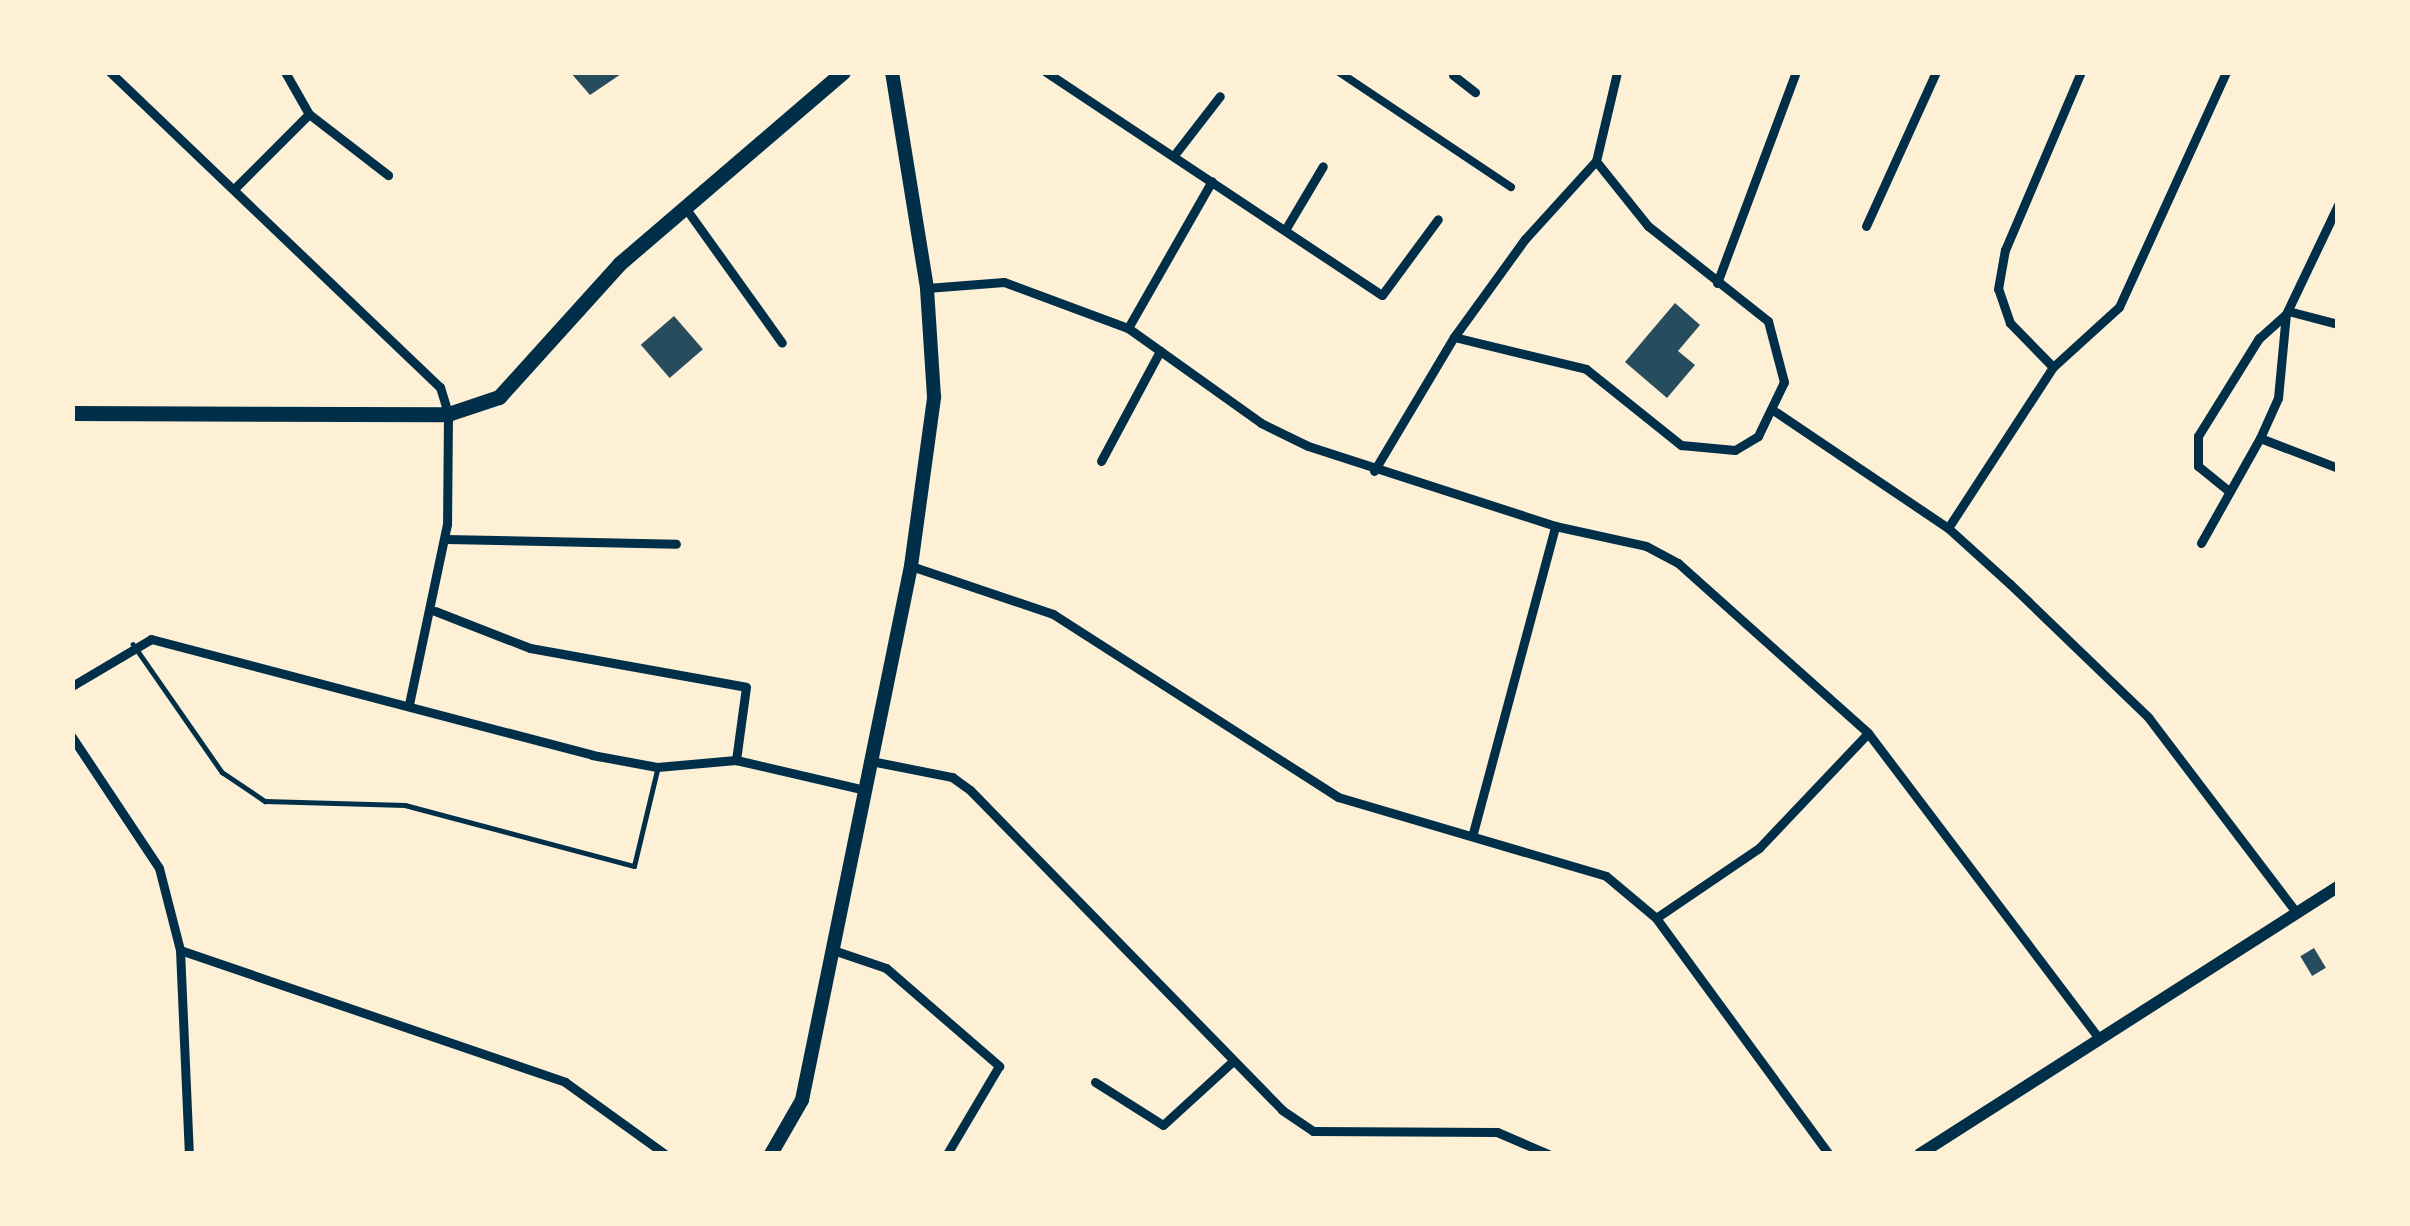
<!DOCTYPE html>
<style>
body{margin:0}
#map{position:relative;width:2410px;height:1226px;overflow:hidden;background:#fdf0d5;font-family:"Work Sans",sans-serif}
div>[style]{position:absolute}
.building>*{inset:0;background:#264d5e;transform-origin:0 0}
.service>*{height:4.5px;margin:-2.25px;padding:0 2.25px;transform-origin:2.25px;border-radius:2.25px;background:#003049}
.pedestrian>*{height:8px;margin:-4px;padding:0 4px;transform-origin:4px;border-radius:4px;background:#003049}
.minor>*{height:9px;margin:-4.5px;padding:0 4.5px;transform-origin:4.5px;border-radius:4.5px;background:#003049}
.tertiary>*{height:12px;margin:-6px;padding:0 6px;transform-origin:6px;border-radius:6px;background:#003049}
.secondary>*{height:14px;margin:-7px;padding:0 7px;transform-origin:7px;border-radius:7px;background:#003049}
.primary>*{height:15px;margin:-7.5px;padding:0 7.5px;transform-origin:7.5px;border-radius:7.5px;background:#003049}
span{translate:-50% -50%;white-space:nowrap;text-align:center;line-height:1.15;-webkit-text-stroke:10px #fdf0d5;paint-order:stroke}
.frame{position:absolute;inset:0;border:75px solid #fdf0d5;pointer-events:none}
</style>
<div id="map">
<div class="building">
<i style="clip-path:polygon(570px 72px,624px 72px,590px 95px)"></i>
<i style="clip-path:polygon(1675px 303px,1700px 325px,1678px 351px,1695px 365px,1667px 398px,1625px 362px)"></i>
<i style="left:674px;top:316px;width:44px;height:44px;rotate:49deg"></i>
<i style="left:2314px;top:948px;width:23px;height:16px;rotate:59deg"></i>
</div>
<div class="service">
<i style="left:133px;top:644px;width:156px;rotate:55.2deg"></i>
<i style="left:222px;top:772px;width:52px;rotate:34deg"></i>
<i style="left:265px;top:801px;width:140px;rotate:1.6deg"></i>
<i style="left:405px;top:805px;width:237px;rotate:14.9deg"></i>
<i style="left:634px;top:866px;width:99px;rotate:-76.5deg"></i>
</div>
<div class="pedestrian">
<i style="left:1339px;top:72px;width:207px;rotate:33.8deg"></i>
</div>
<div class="minor">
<i style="left:110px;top:72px;width:456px;rotate:43.7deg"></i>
<i style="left:440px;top:387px;width:28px;rotate:73deg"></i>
<i style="left:448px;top:414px;width:110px;rotate:90.5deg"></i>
<i style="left:447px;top:524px;width:184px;rotate:101.9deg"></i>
<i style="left:285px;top:72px;width:48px;rotate:60.3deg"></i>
<i style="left:309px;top:114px;width:100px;rotate:37.7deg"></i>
<i style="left:1046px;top:72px;width:403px;rotate:33.6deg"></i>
<i style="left:1382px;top:295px;width:94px;rotate:-53.6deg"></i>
<i style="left:1453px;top:75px;width:28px;rotate:38deg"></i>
<i style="left:1175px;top:154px;width:73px;rotate:-52.2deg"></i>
<i style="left:234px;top:189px;width:106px;rotate:-45deg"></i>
<i style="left:684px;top:206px;width:168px;rotate:54.4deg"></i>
<i style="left:1866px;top:226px;width:169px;rotate:-65.6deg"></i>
<i style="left:1285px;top:230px;width:74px;rotate:-59.3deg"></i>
<i style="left:1717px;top:283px;width:225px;rotate:-69.5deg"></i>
<i style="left:927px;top:288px;width:77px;rotate:-4.5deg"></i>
<i style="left:1004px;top:282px;width:132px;rotate:20.4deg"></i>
<i style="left:1128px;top:328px;width:163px;rotate:35.5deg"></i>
<i style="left:1261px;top:423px;width:52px;rotate:26.1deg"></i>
<i style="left:1308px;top:446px;width:260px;rotate:17.9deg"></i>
<i style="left:1555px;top:526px;width:93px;rotate:12.4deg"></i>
<i style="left:1646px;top:546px;width:36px;rotate:28deg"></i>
<i style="left:1678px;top:563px;width:255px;rotate:41.8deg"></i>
<i style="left:1868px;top:733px;width:381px;rotate:52.9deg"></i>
<i style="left:2288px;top:311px;width:52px;rotate:14.6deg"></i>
<i style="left:2286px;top:314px;width:121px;rotate:-64.5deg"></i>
<i style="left:1128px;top:328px;width:169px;rotate:-60.3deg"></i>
<i style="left:1454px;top:337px;width:136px;rotate:13.6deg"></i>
<i style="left:1586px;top:369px;width:122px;rotate:38.7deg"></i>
<i style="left:1681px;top:445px;width:54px;rotate:5.3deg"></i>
<i style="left:1735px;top:450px;width:27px;rotate:-31deg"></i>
<i style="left:1758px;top:436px;width:60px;rotate:-64.3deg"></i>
<i style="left:1784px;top:382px;width:63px;rotate:-104.7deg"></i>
<i style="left:1768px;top:321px;width:153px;rotate:-141.6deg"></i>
<i style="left:1648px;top:226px;width:83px;rotate:-128.7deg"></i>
<i style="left:2053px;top:367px;width:89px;rotate:-42.3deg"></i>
<i style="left:2119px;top:307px;width:258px;rotate:-65.5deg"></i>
<i style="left:1776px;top:412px;width:207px;rotate:34deg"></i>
<i style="left:1948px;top:528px;width:84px;rotate:42.1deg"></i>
<i style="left:2010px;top:584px;width:192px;rotate:43.9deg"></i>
<i style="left:2148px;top:717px;width:241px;rotate:52.8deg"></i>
<i style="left:2260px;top:438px;width:84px;rotate:21deg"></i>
<i style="left:1101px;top:461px;width:125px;rotate:-61.8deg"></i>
<i style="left:1374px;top:471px;width:156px;rotate:-59.2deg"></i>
<i style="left:1454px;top:337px;width:121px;rotate:-54.1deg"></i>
<i style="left:1525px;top:239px;width:105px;rotate:-47.7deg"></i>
<i style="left:1596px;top:161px;width:91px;rotate:-76.7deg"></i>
<i style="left:1948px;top:528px;width:192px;rotate:-56.9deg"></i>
<i style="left:2053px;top:367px;width:62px;rotate:-134.3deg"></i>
<i style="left:2010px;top:323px;width:36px;rotate:-109deg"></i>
<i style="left:1998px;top:289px;width:40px;rotate:-80deg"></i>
<i style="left:2005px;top:250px;width:194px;rotate:-66.9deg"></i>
<i style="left:446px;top:539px;width:230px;rotate:1.2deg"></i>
<i style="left:2201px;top:543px;width:120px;rotate:-60.7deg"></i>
<i style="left:2260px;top:438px;width:44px;rotate:-65.8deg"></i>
<i style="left:2278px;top:398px;width:84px;rotate:-84.6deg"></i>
<i style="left:2286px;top:314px;width:36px;rotate:138deg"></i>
<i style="left:2259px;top:338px;width:115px;rotate:121.9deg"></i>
<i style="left:2198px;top:436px;width:30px;rotate:90deg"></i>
<i style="left:2198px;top:466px;width:40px;rotate:39deg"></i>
<i style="left:911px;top:566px;width:150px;rotate:18.7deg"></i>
<i style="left:1053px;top:614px;width:339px;rotate:32.7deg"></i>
<i style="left:1338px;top:797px;width:279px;rotate:16.4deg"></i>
<i style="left:1606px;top:876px;width:65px;rotate:40deg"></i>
<i style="left:1656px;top:918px;width:293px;rotate:53.8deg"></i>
<i style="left:435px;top:611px;width:102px;rotate:21.3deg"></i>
<i style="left:530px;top:648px;width:219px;rotate:10.2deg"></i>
<i style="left:746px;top:687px;width:74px;rotate:97.8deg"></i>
<i style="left:72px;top:686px;width:92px;rotate:-30.7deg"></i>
<i style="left:151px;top:639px;width:456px;rotate:14.7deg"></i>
<i style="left:592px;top:755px;width:66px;rotate:10.5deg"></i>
<i style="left:657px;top:767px;width:79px;rotate:-5.1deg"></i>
<i style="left:736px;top:760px;width:132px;rotate:13.1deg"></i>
<i style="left:72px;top:737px;width:157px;rotate:56.4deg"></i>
<i style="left:159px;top:868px;width:85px;rotate:75.6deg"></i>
<i style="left:180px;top:950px;width:204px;rotate:87.5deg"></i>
<i style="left:871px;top:761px;width:83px;rotate:11.2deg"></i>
<i style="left:952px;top:777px;width:22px;rotate:36deg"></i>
<i style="left:970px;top:790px;width:447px;rotate:45.7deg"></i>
<i style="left:1282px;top:1110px;width:37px;rotate:34deg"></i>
<i style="left:1313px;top:1131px;width:184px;rotate:0.3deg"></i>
<i style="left:1497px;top:1132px;width:56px;rotate:23.3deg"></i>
<i style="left:1473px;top:833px;width:318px;rotate:-75deg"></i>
<i style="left:1656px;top:918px;width:125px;rotate:-34.2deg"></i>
<i style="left:1759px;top:848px;width:158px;rotate:-46.5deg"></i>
<i style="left:180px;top:950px;width:407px;rotate:18.9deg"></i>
<i style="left:565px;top:1082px;width:123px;rotate:35.8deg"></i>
<i style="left:833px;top:950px;width:56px;rotate:18.8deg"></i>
<i style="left:886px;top:968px;width:150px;rotate:40.9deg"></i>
<i style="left:999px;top:1066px;width:102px;rotate:120.6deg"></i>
<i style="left:1095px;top:1082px;width:80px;rotate:32.3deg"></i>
<i style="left:1163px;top:1125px;width:95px;rotate:-42.4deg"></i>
</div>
<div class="tertiary">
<i style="left:1920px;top:1154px;width:496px;rotate:-32.6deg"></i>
</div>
<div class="secondary">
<i style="left:771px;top:1154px;width:62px;rotate:-60.1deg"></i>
<i style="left:802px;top:1100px;width:545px;rotate:-78.46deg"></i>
<i style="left:911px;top:566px;width:171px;rotate:-82.2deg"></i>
<i style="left:934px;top:397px;width:109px;rotate:-93.7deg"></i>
<i style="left:927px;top:288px;width:219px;rotate:-99.2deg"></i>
</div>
<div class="primary">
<i style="left:72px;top:413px;width:376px;rotate:0.2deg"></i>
<i style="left:448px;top:414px;width:54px;rotate:-18.4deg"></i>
<i style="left:499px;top:397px;width:179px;rotate:-47.9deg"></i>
<i style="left:619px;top:264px;width:295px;rotate:-40.6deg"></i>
</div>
<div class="frame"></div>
</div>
